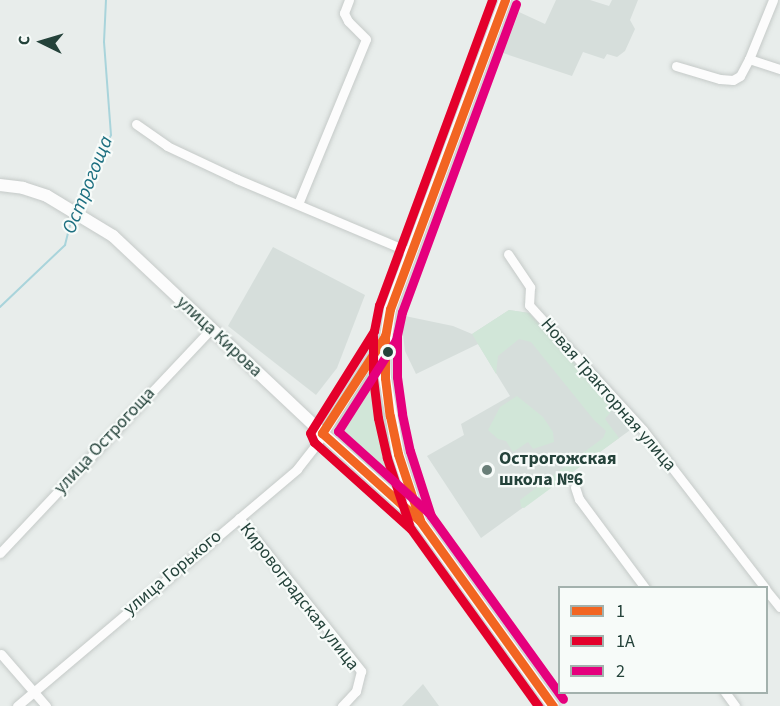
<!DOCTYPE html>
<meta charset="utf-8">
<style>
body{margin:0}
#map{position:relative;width:780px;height:706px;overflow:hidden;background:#e8edeb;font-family:"Source Sans 3",sans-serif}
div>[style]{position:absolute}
.built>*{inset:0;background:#d6dedb}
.green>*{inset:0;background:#d1e6d8}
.stream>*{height:2px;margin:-1px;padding:0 1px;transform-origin:1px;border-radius:1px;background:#a9d4db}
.roads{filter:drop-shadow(0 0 2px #c5cac8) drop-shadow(0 0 2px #c5cac8)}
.minor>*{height:9px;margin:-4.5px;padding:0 4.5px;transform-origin:4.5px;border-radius:4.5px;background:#fcfcfc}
.secondary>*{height:12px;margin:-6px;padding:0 6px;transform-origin:6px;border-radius:6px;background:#fcfcfc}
.bus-1>*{height:9px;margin:-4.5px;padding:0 4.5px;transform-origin:4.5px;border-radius:4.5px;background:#f26522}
.bus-2>*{height:9px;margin:-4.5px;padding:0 4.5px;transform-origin:4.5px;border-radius:4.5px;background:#e4002b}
.bus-3>*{height:9px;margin:-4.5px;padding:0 4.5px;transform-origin:4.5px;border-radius:4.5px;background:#e5007d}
.dots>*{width:16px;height:16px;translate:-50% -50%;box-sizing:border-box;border:3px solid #f7fbf9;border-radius:50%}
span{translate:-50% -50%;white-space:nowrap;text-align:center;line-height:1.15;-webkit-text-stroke:4.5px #f7fbf9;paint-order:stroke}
.street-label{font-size:18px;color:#24423a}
.poi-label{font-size:18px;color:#24423a;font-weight:700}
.left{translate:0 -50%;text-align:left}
.water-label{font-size:20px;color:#1c6f80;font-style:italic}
.legend{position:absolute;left:558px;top:586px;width:210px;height:108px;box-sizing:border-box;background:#f7fbf9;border:2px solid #a3b1ad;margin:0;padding:8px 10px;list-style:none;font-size:18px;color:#24423a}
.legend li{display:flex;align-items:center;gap:12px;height:30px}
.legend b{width:30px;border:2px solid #a3b1ad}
.north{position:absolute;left:12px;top:12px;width:60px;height:60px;-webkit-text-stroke:4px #f7fbf9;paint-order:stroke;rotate:275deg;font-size:16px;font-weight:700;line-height:24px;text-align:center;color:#24423a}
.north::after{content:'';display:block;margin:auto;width:21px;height:27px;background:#24423a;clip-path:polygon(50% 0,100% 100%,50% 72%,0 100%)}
</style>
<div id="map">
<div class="built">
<i style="clip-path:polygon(556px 0,590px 0,609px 6px,612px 0,638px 0,630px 20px,635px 29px,625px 51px,617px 57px,607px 54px,604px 59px,583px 52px,572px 76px,503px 53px,519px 12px,545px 24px)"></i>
<i style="clip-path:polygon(273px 247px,365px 295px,337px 368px,316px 395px,228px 326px)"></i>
<i style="clip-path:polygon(509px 310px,529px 313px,633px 428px,481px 538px,427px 456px,464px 435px,461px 424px,510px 396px,478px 344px,416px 374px,405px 351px,402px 327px,405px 316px,453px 326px,472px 334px)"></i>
<i style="clip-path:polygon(423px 684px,439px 706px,402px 706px)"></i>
</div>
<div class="green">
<i style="clip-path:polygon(509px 310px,529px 313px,614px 408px,605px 419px,619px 438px,524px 508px,521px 507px,520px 500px,603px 438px,606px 431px,594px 420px,531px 342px,519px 339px,498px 356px,496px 374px,472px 334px)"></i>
<i style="clip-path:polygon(367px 373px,377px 377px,395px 468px,406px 503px,334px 433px,335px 423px)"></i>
<i style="clip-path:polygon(517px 396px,543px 417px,553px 432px,554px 442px,533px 449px,528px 442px,513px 452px,506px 441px,498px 439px,488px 430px,500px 407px)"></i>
</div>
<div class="stream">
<i style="left:75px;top:208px;width:81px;rotate:-63.7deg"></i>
<i style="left:111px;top:135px;width:93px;rotate:-94.3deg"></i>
<i style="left:104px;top:42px;width:42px;rotate:-87.3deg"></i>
<i style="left:0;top:307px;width:90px;rotate:-43.6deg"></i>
<i style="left:65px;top:245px;width:30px;rotate:-76deg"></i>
</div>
<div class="roads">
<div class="minor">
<i style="left:773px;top:0;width:64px;rotate:112.1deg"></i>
<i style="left:749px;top:59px;width:33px;rotate:18deg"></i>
<i style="left:676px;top:66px;width:46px;rotate:16.5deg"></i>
<i style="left:720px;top:79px;width:13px;rotate:4deg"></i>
<i style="left:733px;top:80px;width:8px;rotate:-30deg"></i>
<i style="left:740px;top:76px;width:19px;rotate:-62deg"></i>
<i style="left:136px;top:124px;width:38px;rotate:35deg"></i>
<i style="left:167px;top:146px;width:77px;rotate:25.2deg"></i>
<i style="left:237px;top:179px;width:188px;rotate:22.9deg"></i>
<i style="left:298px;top:204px;width:178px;rotate:-67.6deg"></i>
<i style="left:366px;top:39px;width:25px;rotate:-135deg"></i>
<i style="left:348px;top:21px;width:9px;rotate:-117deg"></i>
<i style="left:344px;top:13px;width:14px;rotate:-69deg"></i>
<i style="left:508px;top:254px;width:40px;rotate:56deg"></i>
<i style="left:530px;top:287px;width:18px;rotate:93deg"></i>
<i style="left:529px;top:305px;width:169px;rotate:47.6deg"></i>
<i style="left:643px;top:430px;width:200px;rotate:52.3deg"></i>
<i style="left:575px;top:487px;width:13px;rotate:72deg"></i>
<i style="left:579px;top:499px;width:111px;rotate:53.4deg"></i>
<i style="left:239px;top:518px;width:196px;rotate:51.4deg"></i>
<i style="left:361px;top:671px;width:21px;rotate:104deg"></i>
<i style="left:356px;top:691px;width:21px;rotate:133deg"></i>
<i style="left:0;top:553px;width:306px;rotate:-46.7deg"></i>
<i style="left:766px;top:590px;width:22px;rotate:51deg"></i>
<i style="left:1px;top:654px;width:69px;rotate:49.1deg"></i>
<i style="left:725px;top:692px;width:17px;rotate:54deg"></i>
<i style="left:17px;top:706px;width:367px;rotate:-40.2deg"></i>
<i style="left:297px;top:469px;width:29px;rotate:-52deg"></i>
<i style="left:315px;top:446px;width:130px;rotate:-57.5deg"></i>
</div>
<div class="secondary">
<i style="left:505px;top:0;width:330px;rotate:110.4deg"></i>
<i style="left:390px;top:309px;width:44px;rotate:97.8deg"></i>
<i style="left:384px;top:353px;width:25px;rotate:88deg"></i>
<i style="left:385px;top:378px;width:77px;rotate:80.3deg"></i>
<i style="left:398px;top:454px;width:71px;rotate:71.8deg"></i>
<i style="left:420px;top:521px;width:228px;rotate:54.3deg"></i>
<i style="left:0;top:185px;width:23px;rotate:7deg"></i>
<i style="left:23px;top:188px;width:25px;rotate:18deg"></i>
<i style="left:47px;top:196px;width:77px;rotate:31.2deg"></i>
<i style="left:113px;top:236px;width:287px;rotate:43.3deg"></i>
<i style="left:322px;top:433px;width:132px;rotate:41.9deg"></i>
</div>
</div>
<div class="bus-1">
<i style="left:505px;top:0;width:330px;rotate:110.4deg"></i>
<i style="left:390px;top:309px;width:27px;rotate:100deg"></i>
<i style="left:385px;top:336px;width:116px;rotate:123deg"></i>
<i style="left:322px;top:433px;width:132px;rotate:41.9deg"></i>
<i style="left:420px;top:521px;width:228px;rotate:54.3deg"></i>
<i style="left:385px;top:336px;width:42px;rotate:90deg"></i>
<i style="left:385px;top:378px;width:38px;rotate:83deg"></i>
<i style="left:390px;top:416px;width:39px;rotate:78deg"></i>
<i style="left:398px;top:454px;width:70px;rotate:71.6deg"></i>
</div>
<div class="bus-2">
<i style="left:492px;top:0;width:325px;rotate:110.3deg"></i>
<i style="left:379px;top:305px;width:26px;rotate:101deg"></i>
<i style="left:374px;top:331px;width:120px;rotate:122.1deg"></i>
<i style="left:310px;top:433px;width:10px;rotate:66deg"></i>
<i style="left:314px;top:442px;width:130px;rotate:41.9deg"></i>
<i style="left:411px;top:529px;width:218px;rotate:54.3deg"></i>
<i style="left:373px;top:336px;width:42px;rotate:90deg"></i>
<i style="left:373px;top:378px;width:40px;rotate:82.9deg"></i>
<i style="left:378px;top:418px;width:41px;rotate:77.3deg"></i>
<i style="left:387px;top:458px;width:70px;rotate:71.6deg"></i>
</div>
<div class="bus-3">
<i style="left:516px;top:4px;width:328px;rotate:110.3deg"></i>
<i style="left:402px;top:312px;width:29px;rotate:102deg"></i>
<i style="left:396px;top:340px;width:108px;rotate:122.5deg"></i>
<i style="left:338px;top:431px;width:122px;rotate:42deg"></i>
<i style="left:429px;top:513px;width:229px;rotate:54.2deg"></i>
<i style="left:397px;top:336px;width:41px;rotate:90deg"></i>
<i style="left:397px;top:377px;width:37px;rotate:82deg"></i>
<i style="left:402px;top:414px;width:38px;rotate:78deg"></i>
<i style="left:410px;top:451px;width:68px;rotate:72.1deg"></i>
</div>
<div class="dots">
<i style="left:388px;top:352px;background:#24423a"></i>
<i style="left:487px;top:470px;background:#697e78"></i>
</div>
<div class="street-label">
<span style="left:219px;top:337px;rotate:43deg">улица Кирова</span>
<span style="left:608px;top:395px;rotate:49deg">Новая Тракторная улица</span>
<span style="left:105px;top:441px;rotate:-47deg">улица Острогоща</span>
<span style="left:173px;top:573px;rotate:-40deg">улица Горького</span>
<span style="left:299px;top:597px;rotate:52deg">Кировоградская улица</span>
</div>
<div class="poi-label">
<span class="left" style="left:499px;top:470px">Острогожская<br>школа №6</span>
</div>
<div class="water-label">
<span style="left:88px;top:185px;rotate:-68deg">Острогоща</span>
</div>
<ul class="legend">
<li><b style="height:8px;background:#f26522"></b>1</li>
<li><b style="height:8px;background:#e4002b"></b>1А</li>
<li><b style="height:8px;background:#e5007d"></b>2</li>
</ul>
<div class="north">С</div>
</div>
